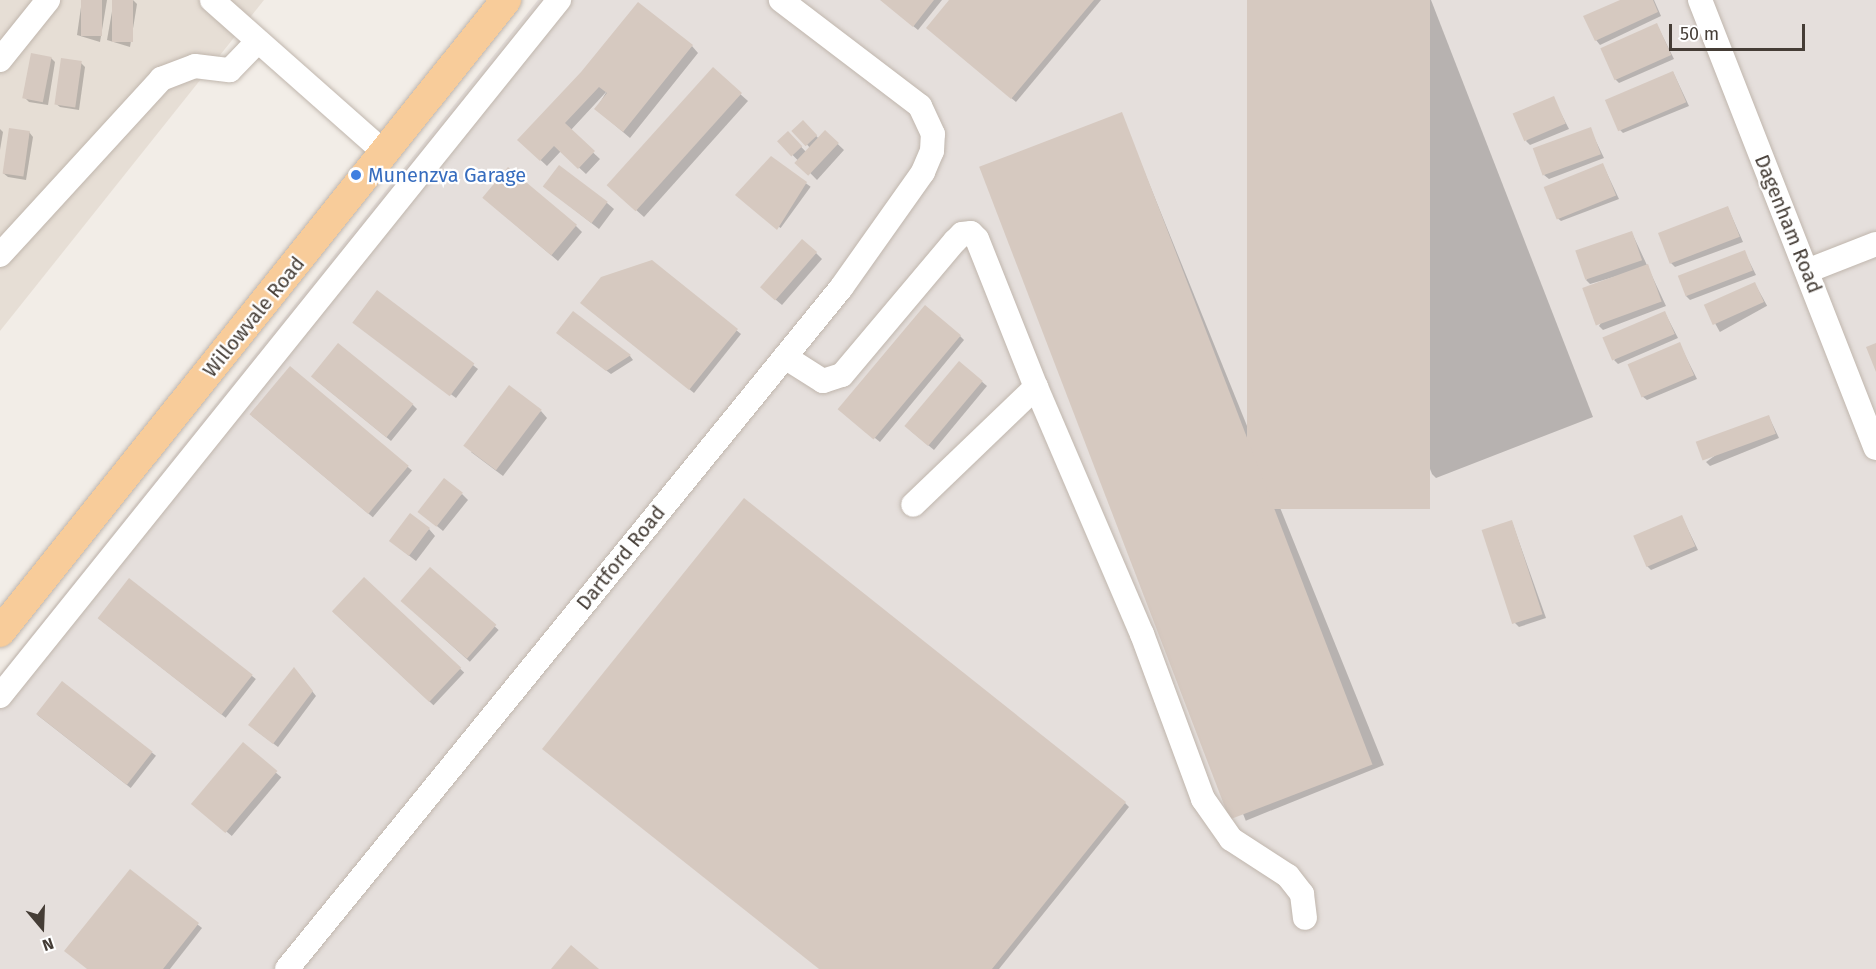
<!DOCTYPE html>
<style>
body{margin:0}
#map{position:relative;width:1876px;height:969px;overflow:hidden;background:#f2ede7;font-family:"Fira Sans",sans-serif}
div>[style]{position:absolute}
.residential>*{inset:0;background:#e6ded5}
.industrial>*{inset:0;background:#e5dfdc}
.shadow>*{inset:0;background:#0003;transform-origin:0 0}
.building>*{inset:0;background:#d6c9c0;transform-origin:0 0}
.roads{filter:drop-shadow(0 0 2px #c0b6ad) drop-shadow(0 0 2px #c0b6ad)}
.minor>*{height:24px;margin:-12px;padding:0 12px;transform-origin:12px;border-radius:12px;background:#fff}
.major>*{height:30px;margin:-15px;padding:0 15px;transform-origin:15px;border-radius:15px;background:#f8cc9a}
.dots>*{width:16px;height:16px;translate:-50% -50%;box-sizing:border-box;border:3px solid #fff;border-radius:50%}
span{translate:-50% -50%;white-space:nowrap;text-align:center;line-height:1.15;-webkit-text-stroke:4.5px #fff;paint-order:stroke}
.shop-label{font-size:20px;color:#366cbe}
.left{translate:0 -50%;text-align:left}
.street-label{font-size:20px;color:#453d36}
.north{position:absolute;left:12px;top:897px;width:60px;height:60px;-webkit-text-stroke:4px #fff;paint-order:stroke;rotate:161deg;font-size:16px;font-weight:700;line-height:24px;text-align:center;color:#453d36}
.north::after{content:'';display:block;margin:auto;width:21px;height:27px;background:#453d36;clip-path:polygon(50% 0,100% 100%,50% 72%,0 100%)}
.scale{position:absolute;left:1669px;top:24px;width:136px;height:27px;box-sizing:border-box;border:3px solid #453d36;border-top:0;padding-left:8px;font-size:18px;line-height:21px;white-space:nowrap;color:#453d36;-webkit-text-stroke:4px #fff;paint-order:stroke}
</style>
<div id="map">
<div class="residential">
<i style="clip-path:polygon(0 0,264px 0,0 331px)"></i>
</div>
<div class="industrial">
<i style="clip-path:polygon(538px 0,1876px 0,1876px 969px,0 969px,0 674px)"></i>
</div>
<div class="shadow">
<i style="clip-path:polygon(82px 0,107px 0,100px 42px,77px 35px)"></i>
<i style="clip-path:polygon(114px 0,133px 0,137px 4px,130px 47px,107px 40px)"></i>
<i style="clip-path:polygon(881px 0,942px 0,918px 30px)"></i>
<i style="clip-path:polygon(951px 0,1101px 0,1016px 102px,932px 32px)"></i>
<i style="clip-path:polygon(1249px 0,1431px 0,1593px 417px,1436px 478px,1432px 474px)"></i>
<i style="clip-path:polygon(1623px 0,1654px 0,1661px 16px,1600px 45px,1596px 40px)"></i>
<i style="clip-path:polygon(1657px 25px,1674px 59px,1619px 83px,1615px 79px)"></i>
<i style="clip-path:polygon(692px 46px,698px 53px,630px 138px,596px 109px,607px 91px,570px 131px,600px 159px,586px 174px,561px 151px,547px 166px,519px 140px,583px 73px)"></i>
<i style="clip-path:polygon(51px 58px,55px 62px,48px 105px,29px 102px,25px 98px)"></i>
<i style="clip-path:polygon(81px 63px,85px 67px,79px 110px,60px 107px,55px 103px)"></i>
<i style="clip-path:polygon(713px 70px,748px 101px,644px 217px,616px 192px)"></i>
<i style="clip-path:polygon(1673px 72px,1689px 106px,1623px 133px,1619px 129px)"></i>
<i style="clip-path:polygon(1553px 98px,1569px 129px,1530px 145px,1526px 141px)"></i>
<i style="left:1121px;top:114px;width:702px;height:149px;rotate:68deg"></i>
<i style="clip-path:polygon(803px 122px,819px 139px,825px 132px,844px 150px,817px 180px,779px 141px,788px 133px,807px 153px,811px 149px,794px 130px)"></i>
<i style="clip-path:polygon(0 129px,3px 132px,0 150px)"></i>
<i style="clip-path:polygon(1590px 129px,1604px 158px,1549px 179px,1544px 175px)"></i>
<i style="clip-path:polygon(29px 132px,33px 137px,26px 180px,8px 177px,3px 173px)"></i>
<i style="left:771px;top:158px;width:49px;height:51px;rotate:36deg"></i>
<i style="clip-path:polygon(1603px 165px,1619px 199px,1561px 221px,1556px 217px)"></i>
<i style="clip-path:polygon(544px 186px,607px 203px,614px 209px,599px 229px)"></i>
<i style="clip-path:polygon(491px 204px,576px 226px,582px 232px,558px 261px)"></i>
<i style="clip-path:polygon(1728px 208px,1743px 242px,1675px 267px,1671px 263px)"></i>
<i style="clip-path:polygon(1632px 233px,1666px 306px,1603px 330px,1599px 326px,1634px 271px,1590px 284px,1586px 280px)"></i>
<i style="clip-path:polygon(1744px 251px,1756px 275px,1690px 300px,1686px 296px)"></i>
<i style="clip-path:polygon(816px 253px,822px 259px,782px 305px,769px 294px)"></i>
<i style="clip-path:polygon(652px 262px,741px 334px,694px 393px,586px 307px)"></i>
<i style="left:1755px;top:284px;width:25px;height:54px;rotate:61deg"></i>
<i style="clip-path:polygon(378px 292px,478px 369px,456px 398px,368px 332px)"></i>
<i style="clip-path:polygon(573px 313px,630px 356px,633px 360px,611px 374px,562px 337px)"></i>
<i style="clip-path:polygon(1665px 313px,1678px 338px,1618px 364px,1614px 360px)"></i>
<i style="clip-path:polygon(960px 336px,964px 340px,880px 442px,845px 414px)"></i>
<i style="clip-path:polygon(1679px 343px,1697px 379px,1647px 400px,1642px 396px)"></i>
<i style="clip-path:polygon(960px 363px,987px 386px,934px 450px,911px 431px)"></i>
<i style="left:291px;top:369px;width:158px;height:61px;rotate:40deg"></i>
<i style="clip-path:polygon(316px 380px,413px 405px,417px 409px,391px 441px)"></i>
<i style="clip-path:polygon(541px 411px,547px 418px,503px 476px,471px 452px)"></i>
<i style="clip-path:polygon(1769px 417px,1779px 438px,1710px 466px,1706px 462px)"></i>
<i style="clip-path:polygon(462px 494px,468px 500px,443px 531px,426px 517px)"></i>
<i style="clip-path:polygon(1682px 517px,1698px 550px,1651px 570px,1647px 566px)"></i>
<i style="clip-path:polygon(1512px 522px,1546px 618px,1519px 627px,1515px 623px)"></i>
<i style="clip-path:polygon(429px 529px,435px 536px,416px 561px,398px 547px)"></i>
<i style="left:431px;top:569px;width:91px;height:43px;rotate:42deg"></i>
<i style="left:364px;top:579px;width:137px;height:45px;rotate:43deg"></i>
<i style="left:129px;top:580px;width:161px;height:49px;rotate:38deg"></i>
<i style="clip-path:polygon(298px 673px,316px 696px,278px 747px,254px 729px)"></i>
<i style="left:63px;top:683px;width:118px;height:41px;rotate:38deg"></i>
<i style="left:243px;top:745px;width:50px;height:77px;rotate:40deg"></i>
<i style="clip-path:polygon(1125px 803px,1129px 807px,999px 969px,820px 969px)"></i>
<i style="clip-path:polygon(130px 871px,202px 928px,170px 969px,88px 969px)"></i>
</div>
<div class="building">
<i style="left:81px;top:0;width:21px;height:36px"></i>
<i style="left:112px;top:0;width:21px;height:42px"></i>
<i style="clip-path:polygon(880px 0,934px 0,913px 27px)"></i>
<i style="clip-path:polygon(949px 0,1094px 0,1011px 99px,926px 28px)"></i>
<i style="left:1247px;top:0;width:183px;height:509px"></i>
<i style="clip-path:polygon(1620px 0,1653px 0,1658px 12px,1595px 41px,1583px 16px)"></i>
<i style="clip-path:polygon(638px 2px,693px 45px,623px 132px,594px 109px,607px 93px,599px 87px,565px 123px,595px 151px,578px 169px,554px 146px,540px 161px,517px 140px,581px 72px)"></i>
<i style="left:1657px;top:23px;width:35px;height:62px;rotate:66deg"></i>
<i style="left:31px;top:53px;width:21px;height:46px;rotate:11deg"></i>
<i style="left:61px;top:58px;width:21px;height:47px;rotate:8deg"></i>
<i style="left:713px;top:67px;width:39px;height:159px;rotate:42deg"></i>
<i style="left:1673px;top:71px;width:34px;height:74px;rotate:67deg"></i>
<i style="left:1554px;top:96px;width:30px;height:45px;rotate:67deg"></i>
<i style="left:1122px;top:112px;width:699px;height:153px;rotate:69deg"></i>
<i style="left:803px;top:120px;width:21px;height:16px;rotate:47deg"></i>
<i style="left:1591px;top:127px;width:29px;height:62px;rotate:70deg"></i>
<i style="left:9px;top:128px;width:21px;height:46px;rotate:8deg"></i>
<i style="left:825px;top:130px;width:19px;height:45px;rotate:43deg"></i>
<i style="left:788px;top:131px;width:21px;height:15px;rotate:47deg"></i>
<i style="clip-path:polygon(771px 156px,807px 182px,777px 230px,735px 195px)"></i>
<i style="left:1603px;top:163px;width:35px;height:64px;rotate:68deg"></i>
<i style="left:559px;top:165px;width:61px;height:27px;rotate:37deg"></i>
<i style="left:508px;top:167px;width:90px;height:40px;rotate:40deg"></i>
<i style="left:1728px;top:206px;width:33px;height:75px;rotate:69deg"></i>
<i style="left:1632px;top:231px;width:31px;height:60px;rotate:71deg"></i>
<i style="left:802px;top:239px;width:20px;height:64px;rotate:41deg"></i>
<i style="left:1745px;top:250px;width:22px;height:72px;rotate:69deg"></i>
<i style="clip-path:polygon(652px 260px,738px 329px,689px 390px,580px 303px,601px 277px)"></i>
<i style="left:1648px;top:264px;width:40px;height:70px;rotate:70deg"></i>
<i style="left:1755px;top:282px;width:22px;height:56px;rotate:66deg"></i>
<i style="left:377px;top:290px;width:122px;height:41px;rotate:37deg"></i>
<i style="left:925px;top:305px;width:47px;height:136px;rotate:40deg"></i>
<i style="clip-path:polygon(573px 311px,631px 355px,606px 371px,556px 333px)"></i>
<i style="left:1665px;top:311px;width:25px;height:68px;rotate:67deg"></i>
<i style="left:1680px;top:342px;width:36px;height:57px;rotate:67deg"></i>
<i style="left:338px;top:343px;width:97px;height:43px;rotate:39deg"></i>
<i style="clip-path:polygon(1876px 343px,1876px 372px,1866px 347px)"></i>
<i style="left:959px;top:361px;width:31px;height:85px;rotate:40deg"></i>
<i style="left:290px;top:366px;width:155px;height:63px;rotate:40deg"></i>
<i style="left:509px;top:385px;width:41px;height:76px;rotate:37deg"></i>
<i style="left:1769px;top:415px;width:20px;height:78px;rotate:70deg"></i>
<i style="left:444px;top:478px;width:24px;height:43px;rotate:38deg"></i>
<i style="clip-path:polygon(744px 498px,1126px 802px,992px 969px,819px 969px,542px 749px)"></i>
<i style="left:410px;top:513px;width:25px;height:35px;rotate:37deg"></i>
<i style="left:1682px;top:515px;width:34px;height:53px;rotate:67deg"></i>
<i style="left:1512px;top:520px;width:99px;height:32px;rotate:72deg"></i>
<i style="left:430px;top:567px;width:88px;height:45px;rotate:41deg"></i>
<i style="left:364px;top:577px;width:133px;height:47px;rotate:43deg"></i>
<i style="left:129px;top:578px;width:157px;height:51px;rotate:38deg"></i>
<i style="clip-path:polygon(294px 667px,313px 691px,273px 744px,248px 725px)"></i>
<i style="left:62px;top:681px;width:115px;height:42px;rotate:38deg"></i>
<i style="left:243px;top:742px;width:45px;height:81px;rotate:40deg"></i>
<i style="clip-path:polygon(130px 869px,199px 923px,163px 969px,87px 969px,64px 951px)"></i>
<i style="clip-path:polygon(571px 945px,599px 969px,551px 969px)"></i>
</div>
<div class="roads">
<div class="minor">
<i style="left:212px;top:0;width:231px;rotate:41.5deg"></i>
<i style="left:1700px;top:0;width:481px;rotate:68.6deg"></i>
<i style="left:0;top:60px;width:77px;rotate:-51.3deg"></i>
<i style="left:0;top:255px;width:239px;rotate:-47.5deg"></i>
<i style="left:161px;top:79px;width:36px;rotate:-21deg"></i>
<i style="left:195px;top:66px;width:35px;rotate:7deg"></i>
<i style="left:230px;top:70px;width:37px;rotate:-46deg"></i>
<i style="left:1807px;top:271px;width:74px;rotate:-21.4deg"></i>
<i style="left:785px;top:357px;width:45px;rotate:32.3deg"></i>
<i style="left:823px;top:381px;width:20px;rotate:-18deg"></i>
<i style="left:842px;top:375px;width:175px;rotate:-49.9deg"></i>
<i style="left:955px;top:241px;width:10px;rotate:-45deg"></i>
<i style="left:962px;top:234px;width:9px;rotate:-6deg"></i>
<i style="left:971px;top:233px;width:8px;rotate:45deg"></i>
<i style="left:977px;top:239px;width:159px;rotate:68.3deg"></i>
<i style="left:1036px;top:387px;width:170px;rotate:136.2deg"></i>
<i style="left:1036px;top:387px;width:269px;rotate:66.8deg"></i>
<i style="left:1142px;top:634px;width:176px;rotate:69.7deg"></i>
<i style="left:1203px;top:799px;width:49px;rotate:55deg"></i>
<i style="left:1231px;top:839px;width:68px;rotate:33deg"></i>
<i style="left:1288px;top:876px;width:23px;rotate:52deg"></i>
<i style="left:1302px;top:894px;width:24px;rotate:83deg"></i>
<i style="left:0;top:696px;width:893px;rotate:-51.23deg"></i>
<i style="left:287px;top:969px;width:878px;rotate:-50.87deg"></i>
<i style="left:841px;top:288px;width:142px;rotate:-54.7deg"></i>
<i style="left:923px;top:172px;width:23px;rotate:-67deg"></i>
<i style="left:932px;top:151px;width:17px;rotate:-87deg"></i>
<i style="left:933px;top:134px;width:31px;rotate:-115deg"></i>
<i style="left:920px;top:106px;width:175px;rotate:-142.7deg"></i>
</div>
<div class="major">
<i style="left:0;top:632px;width:810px;rotate:-51.32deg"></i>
</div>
</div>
<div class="dots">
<i style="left:356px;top:175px;background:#3f7fe0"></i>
</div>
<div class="shop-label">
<span class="left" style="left:368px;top:175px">Munenzva Garage</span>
</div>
<div class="street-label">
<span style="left:1788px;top:224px;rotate:68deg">Dagenham Road</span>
<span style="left:254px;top:317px;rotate:-51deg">Willowvale Road</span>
<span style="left:621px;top:558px;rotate:-51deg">Dartford Road</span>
</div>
<div class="north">N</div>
<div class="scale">50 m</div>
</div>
